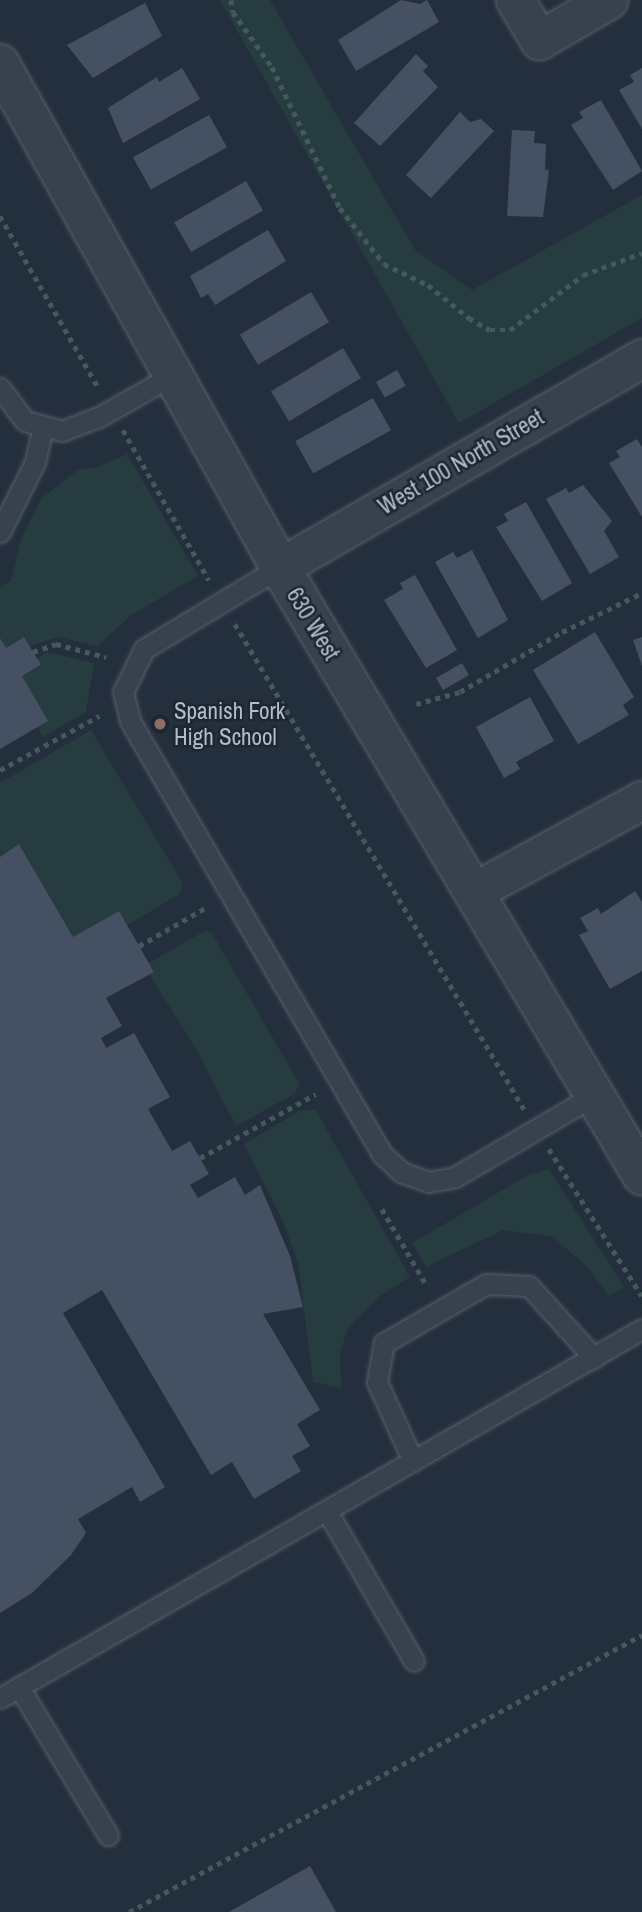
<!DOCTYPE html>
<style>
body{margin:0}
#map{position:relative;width:642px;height:1912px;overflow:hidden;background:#242f3e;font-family:"Archivo Narrow",sans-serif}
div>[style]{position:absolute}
.green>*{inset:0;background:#263c3f}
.building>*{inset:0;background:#455162;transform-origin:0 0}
.path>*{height:4.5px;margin-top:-2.25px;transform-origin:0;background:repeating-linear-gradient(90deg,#44595c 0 5px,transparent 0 10px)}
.roads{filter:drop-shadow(0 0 2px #565f6c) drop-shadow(0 0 2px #565f6c)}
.service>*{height:19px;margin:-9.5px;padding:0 9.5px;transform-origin:9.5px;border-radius:9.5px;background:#38414e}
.minor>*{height:37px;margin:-18.5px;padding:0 18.5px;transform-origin:18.5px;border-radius:18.5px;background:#38414e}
.tertiary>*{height:38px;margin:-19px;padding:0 19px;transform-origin:19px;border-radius:19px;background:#38414e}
.dots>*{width:19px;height:19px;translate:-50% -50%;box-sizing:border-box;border:4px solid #1d2633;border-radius:50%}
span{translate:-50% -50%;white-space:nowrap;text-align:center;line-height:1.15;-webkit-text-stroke:5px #1d2633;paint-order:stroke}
.street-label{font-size:23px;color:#b4bcc9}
.poi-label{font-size:23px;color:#b4bcc9}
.left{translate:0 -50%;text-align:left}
</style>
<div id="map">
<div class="green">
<i style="clip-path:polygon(220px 0,270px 0,415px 250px,472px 290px,642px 195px,642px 318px,459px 423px)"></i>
<i style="clip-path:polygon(127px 454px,198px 576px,131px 615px,98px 646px,57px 637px,30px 646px,24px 637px,6px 648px,0 638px,0 586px,11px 581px,20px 542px,41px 499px,79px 469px,96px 468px)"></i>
<i style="clip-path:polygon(47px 652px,94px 663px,86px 712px,42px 737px,22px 676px,41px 666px,37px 659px)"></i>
<i style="clip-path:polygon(91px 730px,183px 883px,180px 894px,127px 925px,119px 911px,73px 937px,20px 845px,0 857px,0 783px)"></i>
<i style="clip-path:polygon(205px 931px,212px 933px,300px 1085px,294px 1094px,236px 1126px,196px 1049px,149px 974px,154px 971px,149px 963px)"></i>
<i style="clip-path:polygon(315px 1109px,410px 1277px,380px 1296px,348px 1327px,340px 1354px,341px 1388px,313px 1382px,298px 1263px,283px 1221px,244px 1144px,299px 1111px)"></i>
<i style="clip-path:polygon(549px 1169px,624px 1287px,608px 1296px,589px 1268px,551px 1236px,503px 1230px,426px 1267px,412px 1243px,530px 1174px)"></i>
</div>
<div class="building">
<i style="clip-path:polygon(401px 0,420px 4px,427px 0,439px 22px,356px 71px,338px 40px)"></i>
<i style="clip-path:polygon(145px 3px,162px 36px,93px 78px,67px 45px)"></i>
<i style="clip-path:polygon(416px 54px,428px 66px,423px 71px,438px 87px,380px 146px,354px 123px)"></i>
<i style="clip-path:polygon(182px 68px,200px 99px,123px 143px,108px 108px,157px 77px,159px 82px)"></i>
<i style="clip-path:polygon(642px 68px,642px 129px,619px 90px,634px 82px,630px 75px)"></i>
<i style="clip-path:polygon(601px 100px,642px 171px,613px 190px,571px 125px,583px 118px,579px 112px)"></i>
<i style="clip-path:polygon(460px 112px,470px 122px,481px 119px,494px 131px,431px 198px,406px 175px)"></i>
<i style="left:209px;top:115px;width:37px;height:87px;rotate:61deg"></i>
<i style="clip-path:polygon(512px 130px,535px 131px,534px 143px,546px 144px,545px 170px,549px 170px,543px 217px,507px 216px)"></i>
<i style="left:246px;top:181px;width:34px;height:83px;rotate:60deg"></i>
<i style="clip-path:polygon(268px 230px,286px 261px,215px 305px,208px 294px,201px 298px,190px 276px)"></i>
<i style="left:311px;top:292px;width:35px;height:83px;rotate:59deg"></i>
<i style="left:343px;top:348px;width:35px;height:84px;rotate:59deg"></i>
<i style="left:397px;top:370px;width:18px;height:24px;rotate:61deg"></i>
<i style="left:373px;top:398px;width:37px;height:89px;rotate:61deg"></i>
<i style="clip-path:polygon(637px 439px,642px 447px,642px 517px,609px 463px,620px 457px,616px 451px)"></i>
<i style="clip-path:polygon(583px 485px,612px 521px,604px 531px,619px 557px,590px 574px,546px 499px,566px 488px,569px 493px)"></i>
<i style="clip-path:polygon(526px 502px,572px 583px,542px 601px,496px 527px,508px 521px,504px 514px)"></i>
<i style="clip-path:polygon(472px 550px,508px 620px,478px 638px,435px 562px,453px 552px,457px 558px)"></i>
<i style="clip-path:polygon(415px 575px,457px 650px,426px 668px,384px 600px,403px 589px,400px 583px)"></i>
<i style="clip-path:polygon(595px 632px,634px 697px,623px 705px,629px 715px,578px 744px,533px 670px)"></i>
<i style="clip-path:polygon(24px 637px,41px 665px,22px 676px,48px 721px,0 749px,0 638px,6px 648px)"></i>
<i style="clip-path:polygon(642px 637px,642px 666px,633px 640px)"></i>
<i style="left:462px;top:663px;width:14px;height:30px;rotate:60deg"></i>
<i style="clip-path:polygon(530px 697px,554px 741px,516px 762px,520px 769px,504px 778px,476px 727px)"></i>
<i style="clip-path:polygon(19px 844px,73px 937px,119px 911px,154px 972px,106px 998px,122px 1026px,101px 1038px,106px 1048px,134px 1033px,170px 1097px,148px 1109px,172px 1151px,190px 1141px,209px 1174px,190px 1185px,198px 1198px,235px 1177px,245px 1195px,260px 1185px,290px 1256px,303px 1307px,263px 1314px,320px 1410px,297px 1424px,310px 1446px,292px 1456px,301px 1471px,254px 1499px,232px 1462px,211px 1475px,102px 1290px,63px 1313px,165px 1487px,140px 1502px,132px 1487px,78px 1519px,86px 1533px,71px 1555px,32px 1593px,0 1613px,0 857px)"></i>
<i style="clip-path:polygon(635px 891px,642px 902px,642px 971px,610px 989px,579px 935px,588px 931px,580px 918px,598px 908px,601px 914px)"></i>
<i style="clip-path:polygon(310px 1866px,336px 1912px,229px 1912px)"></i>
</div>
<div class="path">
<i style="left:231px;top:0;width:12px;rotate:81deg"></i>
<i style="left:233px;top:12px;width:67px;rotate:54.7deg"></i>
<i style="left:272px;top:67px;width:157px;rotate:64.3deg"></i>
<i style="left:340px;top:208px;width:71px;rotate:51.8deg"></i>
<i style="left:384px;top:264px;width:49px;rotate:25.5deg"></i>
<i style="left:428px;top:285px;width:53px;rotate:38.8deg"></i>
<i style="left:469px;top:318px;width:24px;rotate:30deg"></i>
<i style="left:490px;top:330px;width:20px"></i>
<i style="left:510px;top:330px;width:91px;rotate:-37deg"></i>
<i style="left:583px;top:275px;width:63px;rotate:-20.4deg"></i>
<i style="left:0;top:216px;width:199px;rotate:60.2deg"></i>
<i style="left:123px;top:430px;width:173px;rotate:60.2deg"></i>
<i style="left:235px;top:624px;width:565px;rotate:59.21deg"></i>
<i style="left:33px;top:652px;width:24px;rotate:-19deg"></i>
<i style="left:56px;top:644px;width:52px;rotate:14.6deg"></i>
<i style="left:416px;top:704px;width:46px;rotate:-15.3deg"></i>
<i style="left:460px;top:692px;width:118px;rotate:-30.5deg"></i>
<i style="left:562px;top:632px;width:89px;rotate:-26deg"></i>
<i style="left:0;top:770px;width:113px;rotate:-28.6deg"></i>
<i style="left:139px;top:946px;width:78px;rotate:-29.8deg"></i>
<i style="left:549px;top:1149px;width:174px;rotate:57.7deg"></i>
<i style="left:200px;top:1158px;width:132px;rotate:-28.9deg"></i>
<i style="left:382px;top:1209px;width:89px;rotate:59.7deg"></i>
<i style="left:129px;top:1912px;width:583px;rotate:-28.37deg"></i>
</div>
<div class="roads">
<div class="service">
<i style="left:0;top:388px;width:41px;rotate:52.9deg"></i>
<i style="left:25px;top:421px;width:38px;rotate:15deg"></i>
<i style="left:62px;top:431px;width:40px;rotate:-21deg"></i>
<i style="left:99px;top:417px;width:85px;rotate:-29.6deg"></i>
<i style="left:0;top:532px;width:78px;rotate:-63.4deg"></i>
<i style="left:35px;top:462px;width:37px;rotate:-77deg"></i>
<i style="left:280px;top:567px;width:159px;rotate:148.9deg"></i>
<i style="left:144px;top:649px;width:48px;rotate:116deg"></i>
<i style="left:123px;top:692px;width:30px;rotate:76deg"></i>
<i style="left:130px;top:721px;width:501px;rotate:59.8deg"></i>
<i style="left:382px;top:1154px;width:26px;rotate:43deg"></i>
<i style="left:401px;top:1172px;width:29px;rotate:20deg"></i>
<i style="left:428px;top:1182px;width:27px;rotate:-10deg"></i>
<i style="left:455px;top:1177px;width:162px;rotate:-30.4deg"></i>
<i style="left:413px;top:1461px;width:87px;rotate:-114.5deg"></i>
<i style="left:377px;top:1382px;width:40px;rotate:-80deg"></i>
<i style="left:384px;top:1343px;width:118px;rotate:-30deg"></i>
<i style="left:486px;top:1284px;width:43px;rotate:2.7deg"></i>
<i style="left:529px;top:1286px;width:97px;rotate:47.9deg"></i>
<i style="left:327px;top:1511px;width:173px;rotate:59.9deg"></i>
<i style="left:19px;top:1687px;width:173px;rotate:59deg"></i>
<i style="left:0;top:1698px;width:740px;rotate:-29.89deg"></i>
</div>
<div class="minor">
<i style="left:515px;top:0;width:47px;rotate:59deg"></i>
<i style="left:539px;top:40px;width:80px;rotate:-30.1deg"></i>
<i style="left:280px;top:567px;width:418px;rotate:-30deg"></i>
<i style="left:473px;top:892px;width:192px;rotate:-28.6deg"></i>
</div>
<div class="tertiary">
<i style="left:0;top:64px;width:576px;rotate:60.9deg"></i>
<i style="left:280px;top:567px;width:708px;rotate:59.23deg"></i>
</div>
</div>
<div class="dots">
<i style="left:160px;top:724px;background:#8d6e63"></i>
</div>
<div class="street-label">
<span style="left:461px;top:462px;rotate:-30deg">West 100 North Street</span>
<span style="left:313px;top:624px;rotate:59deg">630 West</span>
</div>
<div class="poi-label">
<span class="left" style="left:174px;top:724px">Spanish Fork<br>High School</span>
</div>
</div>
